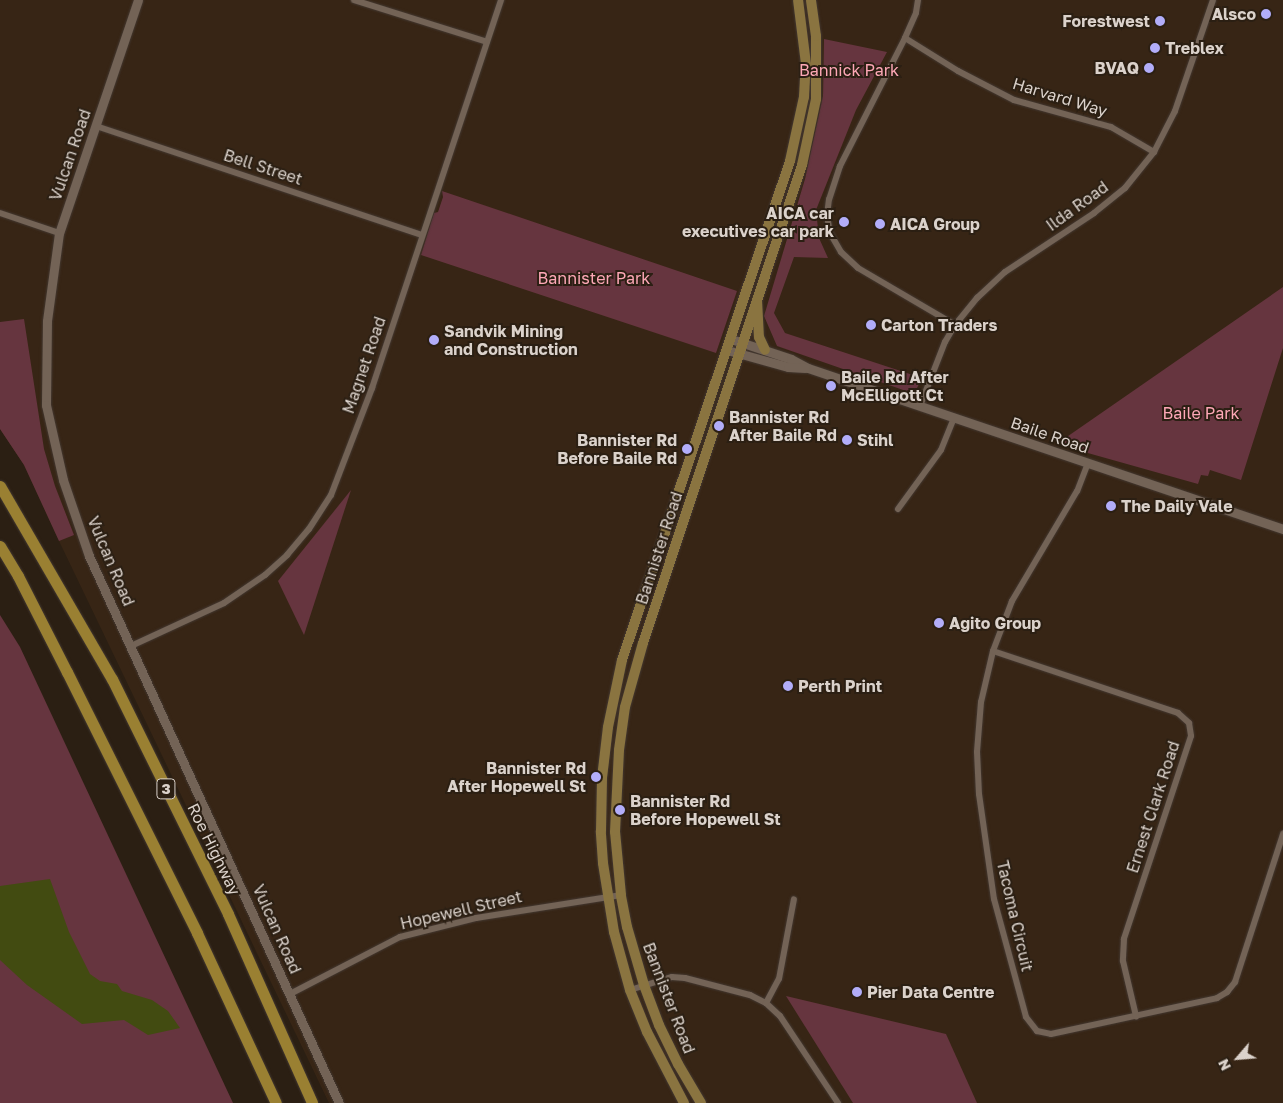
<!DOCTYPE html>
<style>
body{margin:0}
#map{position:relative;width:1283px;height:1103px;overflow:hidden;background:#2b1f13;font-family:"Golos Text",sans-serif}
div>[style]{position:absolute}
.built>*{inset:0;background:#372515}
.green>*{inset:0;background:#66353f}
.water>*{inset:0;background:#424b11}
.roads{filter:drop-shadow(0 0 1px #433831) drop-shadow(0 0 1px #433831)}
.street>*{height:6px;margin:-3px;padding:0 3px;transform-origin:3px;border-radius:3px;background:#736356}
.secondary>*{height:9px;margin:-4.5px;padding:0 4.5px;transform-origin:4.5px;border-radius:4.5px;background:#736356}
.primary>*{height:10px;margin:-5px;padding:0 5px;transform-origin:5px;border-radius:5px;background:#8a7440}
.highway>*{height:11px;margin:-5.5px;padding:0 5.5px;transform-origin:5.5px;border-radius:5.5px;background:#9a8032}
.dots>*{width:14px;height:14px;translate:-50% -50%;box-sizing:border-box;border:2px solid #2b1f13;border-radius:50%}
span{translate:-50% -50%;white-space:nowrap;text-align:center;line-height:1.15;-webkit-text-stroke:4px #2b1f13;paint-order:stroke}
.shield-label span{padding:1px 4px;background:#2b1f13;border:1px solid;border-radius:4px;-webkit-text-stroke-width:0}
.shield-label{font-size:15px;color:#dbd2cb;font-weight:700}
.poi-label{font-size:16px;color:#dbd2cb;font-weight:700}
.right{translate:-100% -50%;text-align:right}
.left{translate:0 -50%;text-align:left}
.park-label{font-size:16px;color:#fea8b7}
.street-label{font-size:16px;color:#dbd2cb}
.north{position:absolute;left:1213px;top:1033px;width:50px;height:50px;-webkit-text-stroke:4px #2b1f13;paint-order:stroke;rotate:243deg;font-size:14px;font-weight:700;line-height:20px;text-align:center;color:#dbd2cb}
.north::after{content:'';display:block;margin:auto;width:18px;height:22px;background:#dbd2cb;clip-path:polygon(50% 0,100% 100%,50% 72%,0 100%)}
</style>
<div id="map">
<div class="built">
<i style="clip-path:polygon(0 0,1283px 0,1283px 1103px,329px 1103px,59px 541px,24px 465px,0 429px)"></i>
</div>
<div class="green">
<i style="clip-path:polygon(824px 39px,887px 52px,856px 110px,816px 210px,819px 238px,828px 258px,794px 257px,774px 313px,785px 333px,922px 378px,917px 388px,909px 392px,777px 346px,764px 316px,805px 179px,823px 96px)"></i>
<i style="clip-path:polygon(442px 191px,737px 291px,716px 353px,421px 255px,434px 213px,438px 212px,443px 197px)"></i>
<i style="clip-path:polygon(1283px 287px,1283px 348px,1241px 480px,1210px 470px,1208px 476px,1201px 475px,1198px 484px,1070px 448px,1058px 443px)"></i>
<i style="clip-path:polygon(24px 319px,44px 449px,55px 486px,74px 535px,59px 541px,24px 465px,0 429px,0 322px)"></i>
<i style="clip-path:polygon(351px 490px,304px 635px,278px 581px)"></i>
<i style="clip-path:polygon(0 615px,20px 647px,233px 1103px,0 1103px)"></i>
<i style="clip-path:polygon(786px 996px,946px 1034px,977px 1103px,853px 1103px)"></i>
</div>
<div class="water">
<i style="clip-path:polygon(50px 879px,69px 932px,90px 974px,100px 981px,117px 984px,122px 991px,152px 1000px,168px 1011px,180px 1028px,148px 1035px,124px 1020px,82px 1024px,27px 985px,0 960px,0 886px)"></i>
</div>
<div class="roads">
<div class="street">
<i style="left:354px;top:0;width:139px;rotate:17.5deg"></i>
<i style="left:918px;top:0;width:13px;rotate:99deg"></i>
<i style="left:916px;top:13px;width:27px;rotate:114deg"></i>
<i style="left:905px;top:38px;width:144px;rotate:116.9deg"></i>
<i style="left:840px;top:166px;width:35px;rotate:108deg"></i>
<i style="left:829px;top:199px;width:16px;rotate:97deg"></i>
<i style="left:827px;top:215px;width:18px;rotate:81deg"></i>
<i style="left:830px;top:233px;width:22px;rotate:60deg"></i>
<i style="left:841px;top:252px;width:23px;rotate:43deg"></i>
<i style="left:858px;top:268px;width:113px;rotate:30.4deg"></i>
<i style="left:905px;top:38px;width:62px;rotate:31.9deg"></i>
<i style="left:958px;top:71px;width:63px;rotate:27.4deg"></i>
<i style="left:1014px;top:100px;width:101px;rotate:15.6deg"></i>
<i style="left:1111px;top:127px;width:50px;rotate:30.2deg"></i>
<i style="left:96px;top:126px;width:344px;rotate:18.5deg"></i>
<i style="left:0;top:213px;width:62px;rotate:18.7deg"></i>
<i style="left:920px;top:406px;width:69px;rotate:-68.7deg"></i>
<i style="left:945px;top:342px;width:20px;rotate:-60deg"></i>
<i style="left:955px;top:325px;width:35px;rotate:-51deg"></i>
<i style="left:977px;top:298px;width:38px;rotate:-43deg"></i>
<i style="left:1005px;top:272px;width:107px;rotate:-33.5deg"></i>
<i style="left:1094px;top:213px;width:40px;rotate:-39deg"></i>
<i style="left:1125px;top:188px;width:46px;rotate:-51.1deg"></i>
<i style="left:1154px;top:152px;width:46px;rotate:-62.9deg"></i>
<i style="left:1175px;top:111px;width:117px;rotate:-71.1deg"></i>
<i style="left:1088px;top:463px;width:30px;rotate:111deg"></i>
<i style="left:1077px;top:491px;width:128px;rotate:120.6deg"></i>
<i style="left:1012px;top:601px;width:53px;rotate:110.8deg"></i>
<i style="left:993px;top:651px;width:52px;rotate:103.2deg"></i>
<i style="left:981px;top:702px;width:50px;rotate:94.6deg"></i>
<i style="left:977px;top:752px;width:42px;rotate:87.3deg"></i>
<i style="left:979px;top:794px;width:106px;rotate:81.9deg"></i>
<i style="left:994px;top:899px;width:122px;rotate:74.8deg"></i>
<i style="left:1026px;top:1017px;width:18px;rotate:52deg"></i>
<i style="left:1037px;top:1031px;width:14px;rotate:12deg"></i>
<i style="left:1051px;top:1034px;width:170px;rotate:-12.2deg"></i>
<i style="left:1217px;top:998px;width:12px;rotate:-31deg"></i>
<i style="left:1227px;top:992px;width:13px;rotate:-51deg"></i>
<i style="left:1235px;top:982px;width:156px;rotate:-72deg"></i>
<i style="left:898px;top:509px;width:73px;rotate:-53.9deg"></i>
<i style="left:941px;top:450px;width:35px;rotate:-68deg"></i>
<i style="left:131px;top:646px;width:102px;rotate:-24.8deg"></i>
<i style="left:224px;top:603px;width:50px;rotate:-34.3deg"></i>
<i style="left:265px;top:575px;width:30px;rotate:-42deg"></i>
<i style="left:287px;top:555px;width:34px;rotate:-50deg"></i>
<i style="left:309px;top:529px;width:40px;rotate:-57.1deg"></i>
<i style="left:331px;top:495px;width:115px;rotate:-69deg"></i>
<i style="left:372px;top:388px;width:409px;rotate:-71.6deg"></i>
<i style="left:993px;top:651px;width:195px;rotate:18.5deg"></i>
<i style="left:1178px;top:713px;width:15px;rotate:42deg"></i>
<i style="left:1189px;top:723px;width:13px;rotate:81deg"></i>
<i style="left:1191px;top:736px;width:214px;rotate:108.3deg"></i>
<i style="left:1124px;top:939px;width:22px;rotate:93deg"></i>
<i style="left:1123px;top:961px;width:57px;rotate:76.7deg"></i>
<i style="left:630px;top:990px;width:44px;rotate:-17.2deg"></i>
<i style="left:672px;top:977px;width:13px;rotate:4deg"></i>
<i style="left:685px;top:978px;width:67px;rotate:14.7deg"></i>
<i style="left:750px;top:995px;width:18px;rotate:27deg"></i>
<i style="left:766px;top:1003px;width:19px;rotate:43deg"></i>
<i style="left:780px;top:1016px;width:105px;rotate:56.3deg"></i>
<i style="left:290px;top:994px;width:124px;rotate:-27.4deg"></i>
<i style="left:400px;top:937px;width:78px;rotate:-14deg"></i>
<i style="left:476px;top:918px;width:147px;rotate:-9deg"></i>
<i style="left:766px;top:1003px;width:27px;rotate:-62deg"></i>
<i style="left:779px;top:979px;width:81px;rotate:-79.4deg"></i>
</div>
<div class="secondary">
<i style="left:138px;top:0;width:246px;rotate:108.7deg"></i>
<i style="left:59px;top:233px;width:89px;rotate:97.8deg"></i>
<i style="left:47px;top:321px;width:84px;rotate:90.7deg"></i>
<i style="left:46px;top:405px;width:77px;rotate:77.2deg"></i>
<i style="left:63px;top:480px;width:80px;rotate:71.1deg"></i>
<i style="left:89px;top:556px;width:601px;rotate:65.44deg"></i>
<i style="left:731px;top:339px;width:63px;rotate:18.4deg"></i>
<i style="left:791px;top:359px;width:19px;rotate:28deg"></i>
<i style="left:808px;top:368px;width:502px;rotate:18.72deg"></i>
<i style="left:727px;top:350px;width:63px;rotate:15.6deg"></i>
<i style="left:788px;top:367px;width:17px;rotate:3deg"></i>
</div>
<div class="primary">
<i style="left:757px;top:300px;width:37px;rotate:87deg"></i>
<i style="left:759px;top:337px;width:14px;rotate:65deg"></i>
<i style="left:684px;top:1103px;width:80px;rotate:-117.5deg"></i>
<i style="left:647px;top:1032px;width:45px;rotate:-112deg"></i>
<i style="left:630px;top:990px;width:60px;rotate:-105.4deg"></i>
<i style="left:614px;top:932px;width:70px;rotate:-99.1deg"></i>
<i style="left:603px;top:863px;width:32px;rotate:-94deg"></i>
<i style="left:601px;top:831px;width:53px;rotate:-88.9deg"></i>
<i style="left:602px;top:778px;width:51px;rotate:-83.3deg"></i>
<i style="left:608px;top:727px;width:68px;rotate:-78.2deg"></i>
<i style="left:622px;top:660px;width:527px;rotate:-71.39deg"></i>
<i style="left:790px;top:161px;width:66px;rotate:-77.7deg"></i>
<i style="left:804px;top:97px;width:33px;rotate:-87deg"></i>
<i style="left:806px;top:64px;width:64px;rotate:-97.1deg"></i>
<i style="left:701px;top:1103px;width:45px;rotate:-120.5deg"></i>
<i style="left:678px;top:1064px;width:43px;rotate:-116deg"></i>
<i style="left:659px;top:1025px;width:43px;rotate:-110.6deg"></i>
<i style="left:644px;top:985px;width:60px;rotate:-106.3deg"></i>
<i style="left:627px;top:927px;width:33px;rotate:-101deg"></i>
<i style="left:621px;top:895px;width:63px;rotate:-95.4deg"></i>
<i style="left:615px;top:832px;width:82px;rotate:-87.2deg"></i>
<i style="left:619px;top:750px;width:43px;rotate:-82.1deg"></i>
<i style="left:625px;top:707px;width:66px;rotate:-74.3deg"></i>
<i style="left:643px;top:643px;width:504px;rotate:-71.6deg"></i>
<i style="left:802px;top:165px;width:67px;rotate:-78deg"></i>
<i style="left:816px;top:99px;width:63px;rotate:-90deg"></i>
<i style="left:816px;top:36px;width:36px;rotate:-98deg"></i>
</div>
<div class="highway">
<i style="left:0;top:486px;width:223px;rotate:59.9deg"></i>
<i style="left:112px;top:679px;width:262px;rotate:63.7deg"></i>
<i style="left:228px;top:914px;width:207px;rotate:66deg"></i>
<i style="left:0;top:546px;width:35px;rotate:59deg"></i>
<i style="left:18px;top:576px;width:108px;rotate:63deg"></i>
<i style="left:67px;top:672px;width:292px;rotate:63.5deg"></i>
<i style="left:197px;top:933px;width:187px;rotate:65.1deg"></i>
</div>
</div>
<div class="dots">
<i style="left:1266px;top:14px;background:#b2adf9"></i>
<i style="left:1160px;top:21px;background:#b2adf9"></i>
<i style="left:1155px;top:48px;background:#b2adf9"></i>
<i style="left:1149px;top:68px;background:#b2adf9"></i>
<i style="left:844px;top:222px;background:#b2adf9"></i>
<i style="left:880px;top:224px;background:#b2adf9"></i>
<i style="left:871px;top:325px;background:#b2adf9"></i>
<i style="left:434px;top:340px;background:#b2adf9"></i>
<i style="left:831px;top:386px;background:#b2adf9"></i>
<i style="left:719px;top:426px;background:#b2adf9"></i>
<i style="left:847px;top:440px;background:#b2adf9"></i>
<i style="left:687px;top:449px;background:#b2adf9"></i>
<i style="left:1111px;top:506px;background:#b2adf9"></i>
<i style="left:939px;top:623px;background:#b2adf9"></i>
<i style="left:788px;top:686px;background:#b2adf9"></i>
<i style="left:596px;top:777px;background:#b2adf9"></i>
<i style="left:620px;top:810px;background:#b2adf9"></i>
<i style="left:857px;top:992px;background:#b2adf9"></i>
</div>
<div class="shield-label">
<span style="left:166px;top:789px">3</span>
</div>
<div class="poi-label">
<span class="right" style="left:1256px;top:14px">Alsco</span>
<span class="right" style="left:1150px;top:21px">Forestwest</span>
<span class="left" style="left:1165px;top:48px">Treblex</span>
<span class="right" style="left:1139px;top:68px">BVAQ</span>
<span class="right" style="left:834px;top:222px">AICA car<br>executives car park</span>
<span class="left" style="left:890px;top:224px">AICA Group</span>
<span class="left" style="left:881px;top:325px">Carton Traders</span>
<span class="left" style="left:444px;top:340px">Sandvik Mining<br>and Construction</span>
<span class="left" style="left:841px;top:386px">Baile Rd After<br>McElligott Ct</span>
<span class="left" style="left:729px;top:426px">Bannister Rd<br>After Baile Rd</span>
<span class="right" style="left:677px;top:449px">Bannister Rd<br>Before Baile Rd</span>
<span class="left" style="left:857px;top:440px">Stihl</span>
<span class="left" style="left:1121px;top:506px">The Daily Vale</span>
<span class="left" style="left:949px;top:623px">Agito Group</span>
<span class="left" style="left:798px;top:686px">Perth Print</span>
<span class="right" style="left:586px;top:777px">Bannister Rd<br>After Hopewell St</span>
<span class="left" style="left:630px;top:810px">Bannister Rd<br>Before Hopewell St</span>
<span class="left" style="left:867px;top:992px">Pier Data Centre</span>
</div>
<div class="park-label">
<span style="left:849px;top:70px">Bannick Park</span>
<span style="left:594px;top:278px">Bannister Park</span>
<span style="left:1201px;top:413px">Baile Park</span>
</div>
<div class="street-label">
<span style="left:1060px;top:97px;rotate:17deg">Harvard Way</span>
<span style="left:70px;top:155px;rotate:-71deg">Vulcan Road</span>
<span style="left:263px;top:167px;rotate:18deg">Bell Street</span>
<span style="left:1077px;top:206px;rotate:-36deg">Ilda Road</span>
<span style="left:364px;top:365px;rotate:-71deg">Magnet Road</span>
<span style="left:1050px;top:435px;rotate:19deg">Baile Road</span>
<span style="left:659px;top:548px;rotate:-72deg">Bannister Road</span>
<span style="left:111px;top:561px;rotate:67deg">Vulcan Road</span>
<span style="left:1153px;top:807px;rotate:-72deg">Ernest Clark Road</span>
<span style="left:214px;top:849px;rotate:64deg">Roe Highway</span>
<span style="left:461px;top:910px;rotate:-13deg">Hopewell Street</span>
<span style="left:1015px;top:916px;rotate:77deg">Tacoma Circuit</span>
<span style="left:277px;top:929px;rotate:66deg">Vulcan Road</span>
<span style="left:669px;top:998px;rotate:69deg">Bannister Road</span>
</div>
<div class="north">N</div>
</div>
